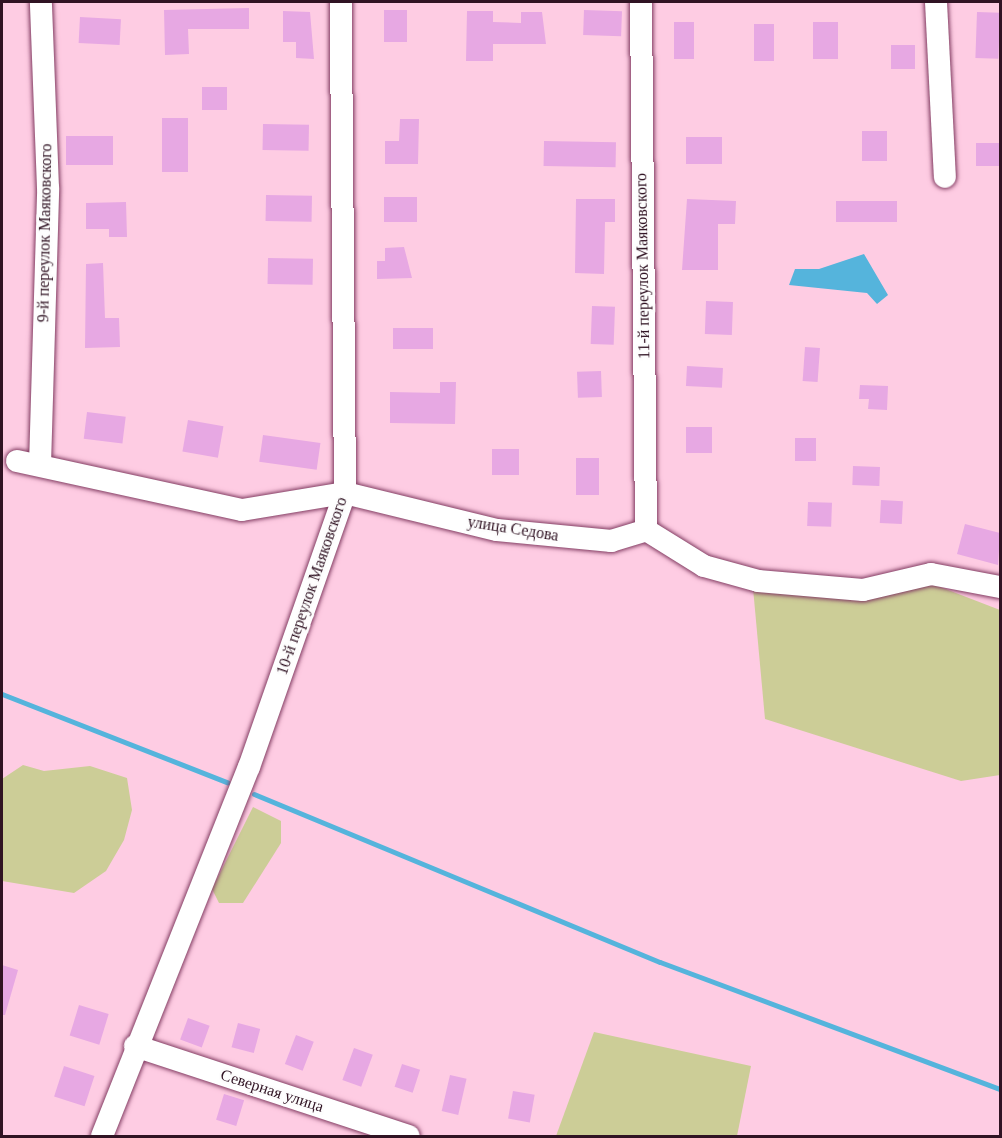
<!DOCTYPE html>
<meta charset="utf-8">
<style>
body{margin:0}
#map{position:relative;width:1002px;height:1138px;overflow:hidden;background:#fecce3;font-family:Georgia,serif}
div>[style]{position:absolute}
.green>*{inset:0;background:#cccd97}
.water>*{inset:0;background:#55b4dc}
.stream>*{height:5px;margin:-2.5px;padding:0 2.5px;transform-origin:2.5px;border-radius:2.5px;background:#55b4dc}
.building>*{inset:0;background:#e7a8e3;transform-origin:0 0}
.roads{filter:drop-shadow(0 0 2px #833d63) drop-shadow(0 0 2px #833d63)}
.minor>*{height:22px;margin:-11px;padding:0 11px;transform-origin:11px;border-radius:11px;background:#fff}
span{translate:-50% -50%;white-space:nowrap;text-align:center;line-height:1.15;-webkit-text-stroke:5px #fdfdfd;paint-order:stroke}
.street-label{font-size:16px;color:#301323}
.frame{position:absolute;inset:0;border:3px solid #301323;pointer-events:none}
</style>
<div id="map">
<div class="green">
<i style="clip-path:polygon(930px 583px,1000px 610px,1000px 775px,961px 781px,765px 719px,753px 588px)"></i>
<i style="clip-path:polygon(23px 765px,44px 771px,90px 766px,127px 778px,132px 810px,124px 840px,106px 871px,74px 893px,2px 881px,2px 779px)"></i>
<i style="clip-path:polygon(253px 807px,281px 821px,281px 843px,243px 903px,219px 903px,212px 889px)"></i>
<i style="clip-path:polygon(594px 1032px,751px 1066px,737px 1136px,556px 1136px)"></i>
</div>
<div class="water">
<i style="clip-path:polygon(864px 254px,888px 295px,877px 304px,867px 293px,789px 285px,795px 269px,819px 269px)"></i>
</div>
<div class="stream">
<i style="left:2px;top:694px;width:242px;rotate:21.4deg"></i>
<i style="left:254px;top:794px;width:439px;rotate:22.5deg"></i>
<i style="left:660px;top:962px;width:363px;rotate:20.5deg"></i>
</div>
<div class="building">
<i style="clip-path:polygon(249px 8px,249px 29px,188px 29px,189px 54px,165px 55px,164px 10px)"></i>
<i style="left:407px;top:10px;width:32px;height:23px;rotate:90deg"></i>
<i style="left:584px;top:10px;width:38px;height:25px;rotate:2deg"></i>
<i style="clip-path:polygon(283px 11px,310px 12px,314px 59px,296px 58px,296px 42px,283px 42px)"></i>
<i style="clip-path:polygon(467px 11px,493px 11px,493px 22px,521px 23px,521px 12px,542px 12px,546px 44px,493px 44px,493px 61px,466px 61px)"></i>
<i style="left:977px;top:12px;width:23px;height:46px;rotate:2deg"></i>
<i style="left:80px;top:17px;width:41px;height:26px;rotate:3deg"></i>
<i style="left:674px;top:22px;width:20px;height:37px"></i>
<i style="left:813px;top:22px;width:25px;height:37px"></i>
<i style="left:754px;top:24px;width:20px;height:37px"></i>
<i style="left:891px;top:45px;width:24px;height:24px"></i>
<i style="left:202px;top:87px;width:25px;height:23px"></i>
<i style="left:162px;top:118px;width:26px;height:54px"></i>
<i style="clip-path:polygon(400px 119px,419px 119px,418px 164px,385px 164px,385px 141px,399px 141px)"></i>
<i style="left:263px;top:124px;width:46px;height:26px;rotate:1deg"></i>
<i style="left:862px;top:131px;width:25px;height:30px"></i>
<i style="left:66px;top:136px;width:47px;height:29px"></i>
<i style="left:686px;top:137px;width:36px;height:27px"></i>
<i style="left:544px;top:141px;width:72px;height:25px;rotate:1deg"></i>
<i style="left:976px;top:143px;width:24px;height:23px"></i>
<i style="left:266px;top:195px;width:46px;height:26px;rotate:1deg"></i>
<i style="left:384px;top:197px;width:33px;height:25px"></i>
<i style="clip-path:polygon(576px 199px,615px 199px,615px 222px,605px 222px,604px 274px,575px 273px)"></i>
<i style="clip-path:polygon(687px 199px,736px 201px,735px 224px,718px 224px,718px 270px,682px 270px)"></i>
<i style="left:897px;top:201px;width:21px;height:61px;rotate:90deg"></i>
<i style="clip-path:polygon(126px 202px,127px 237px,109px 237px,109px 229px,86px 229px,86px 203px)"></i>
<i style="clip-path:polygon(404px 247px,412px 278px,377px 279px,377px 261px,385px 261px,385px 248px)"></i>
<i style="left:268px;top:258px;width:45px;height:26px;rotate:1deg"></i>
<i style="clip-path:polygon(103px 263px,105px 318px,119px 318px,120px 347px,85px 348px,86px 264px)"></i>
<i style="left:706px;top:301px;width:27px;height:33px;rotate:2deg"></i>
<i style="left:592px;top:306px;width:23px;height:38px;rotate:2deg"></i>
<i style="left:433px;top:328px;width:21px;height:40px;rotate:90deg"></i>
<i style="left:805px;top:347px;width:15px;height:34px;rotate:4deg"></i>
<i style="left:687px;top:366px;width:36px;height:20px;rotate:3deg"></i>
<i style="left:601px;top:371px;width:26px;height:24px;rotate:88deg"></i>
<i style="clip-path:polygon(440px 382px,456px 382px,455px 424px,390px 423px,390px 392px,440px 393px)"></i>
<i style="clip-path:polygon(860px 385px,888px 386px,887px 410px,868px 409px,869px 399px,859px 399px)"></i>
<i style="left:87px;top:412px;width:39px;height:27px;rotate:7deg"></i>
<i style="left:188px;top:420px;width:36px;height:32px;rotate:10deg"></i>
<i style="left:686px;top:427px;width:26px;height:26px"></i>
<i style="left:263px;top:435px;width:58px;height:27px;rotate:8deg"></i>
<i style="left:795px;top:438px;width:21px;height:23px"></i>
<i style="left:492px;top:449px;width:27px;height:26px"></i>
<i style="left:576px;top:458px;width:23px;height:37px"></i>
<i style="left:853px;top:466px;width:27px;height:19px;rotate:2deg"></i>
<i style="left:881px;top:500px;width:22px;height:23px;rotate:3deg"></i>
<i style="left:808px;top:502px;width:24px;height:24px;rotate:2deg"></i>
<i style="clip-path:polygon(965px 524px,1000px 533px,998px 565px,957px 554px)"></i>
<i style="clip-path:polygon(2px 965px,18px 970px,5px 1015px,2px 1015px)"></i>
<i style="left:79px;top:1005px;width:31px;height:32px;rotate:17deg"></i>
<i style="left:188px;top:1018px;width:23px;height:23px;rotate:20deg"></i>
<i style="left:238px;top:1023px;width:23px;height:25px;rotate:15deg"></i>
<i style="left:296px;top:1035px;width:19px;height:31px;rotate:21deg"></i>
<i style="left:354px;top:1048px;width:20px;height:34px;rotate:20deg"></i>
<i style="left:402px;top:1064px;width:19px;height:24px;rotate:18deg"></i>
<i style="left:64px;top:1066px;width:32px;height:32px;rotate:18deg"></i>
<i style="left:450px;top:1075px;width:17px;height:37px;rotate:13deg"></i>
<i style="left:513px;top:1091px;width:22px;height:28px;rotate:10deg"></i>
<i style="left:224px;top:1094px;width:21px;height:27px;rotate:17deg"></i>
</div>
<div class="roads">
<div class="minor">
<i style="left:641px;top:2px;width:528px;rotate:89.46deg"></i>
<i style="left:936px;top:2px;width:175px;rotate:87.1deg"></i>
<i style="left:17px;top:461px;width:230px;rotate:12.3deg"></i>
<i style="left:242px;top:510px;width:104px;rotate:-9.4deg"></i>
<i style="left:345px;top:493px;width:156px;rotate:13.7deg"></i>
<i style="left:497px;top:530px;width:115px;rotate:5.5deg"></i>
<i style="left:611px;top:541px;width:37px;rotate:-17deg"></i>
<i style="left:40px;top:465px;width:277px;rotate:-88.3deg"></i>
<i style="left:48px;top:188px;width:186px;rotate:-92.2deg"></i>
<i style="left:646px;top:530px;width:68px;rotate:31.8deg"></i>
<i style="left:704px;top:566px;width:56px;rotate:15.5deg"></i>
<i style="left:758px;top:581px;width:105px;rotate:4.9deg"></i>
<i style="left:863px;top:590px;width:70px;rotate:-13.2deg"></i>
<i style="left:931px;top:574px;width:70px;rotate:10.7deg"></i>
<i style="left:135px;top:1046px;width:288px;rotate:18.2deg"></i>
<i style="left:102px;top:1136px;width:397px;rotate:-68.3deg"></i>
<i style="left:249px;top:767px;width:290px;rotate:-70.7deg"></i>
<i style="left:345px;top:493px;width:491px;rotate:-90.5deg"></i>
</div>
</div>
<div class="street-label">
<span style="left:45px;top:233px;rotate:-89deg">9-й переулок Маяковского</span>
<span style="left:643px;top:266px;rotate:-91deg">11-й переулок Маяковского</span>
<span style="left:513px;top:529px;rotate:9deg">улица Седова</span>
<span style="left:312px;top:586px;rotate:-71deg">10-й переулок Маяковского</span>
<span style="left:272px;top:1091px;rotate:18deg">Северная улица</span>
</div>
<div class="frame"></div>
</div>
